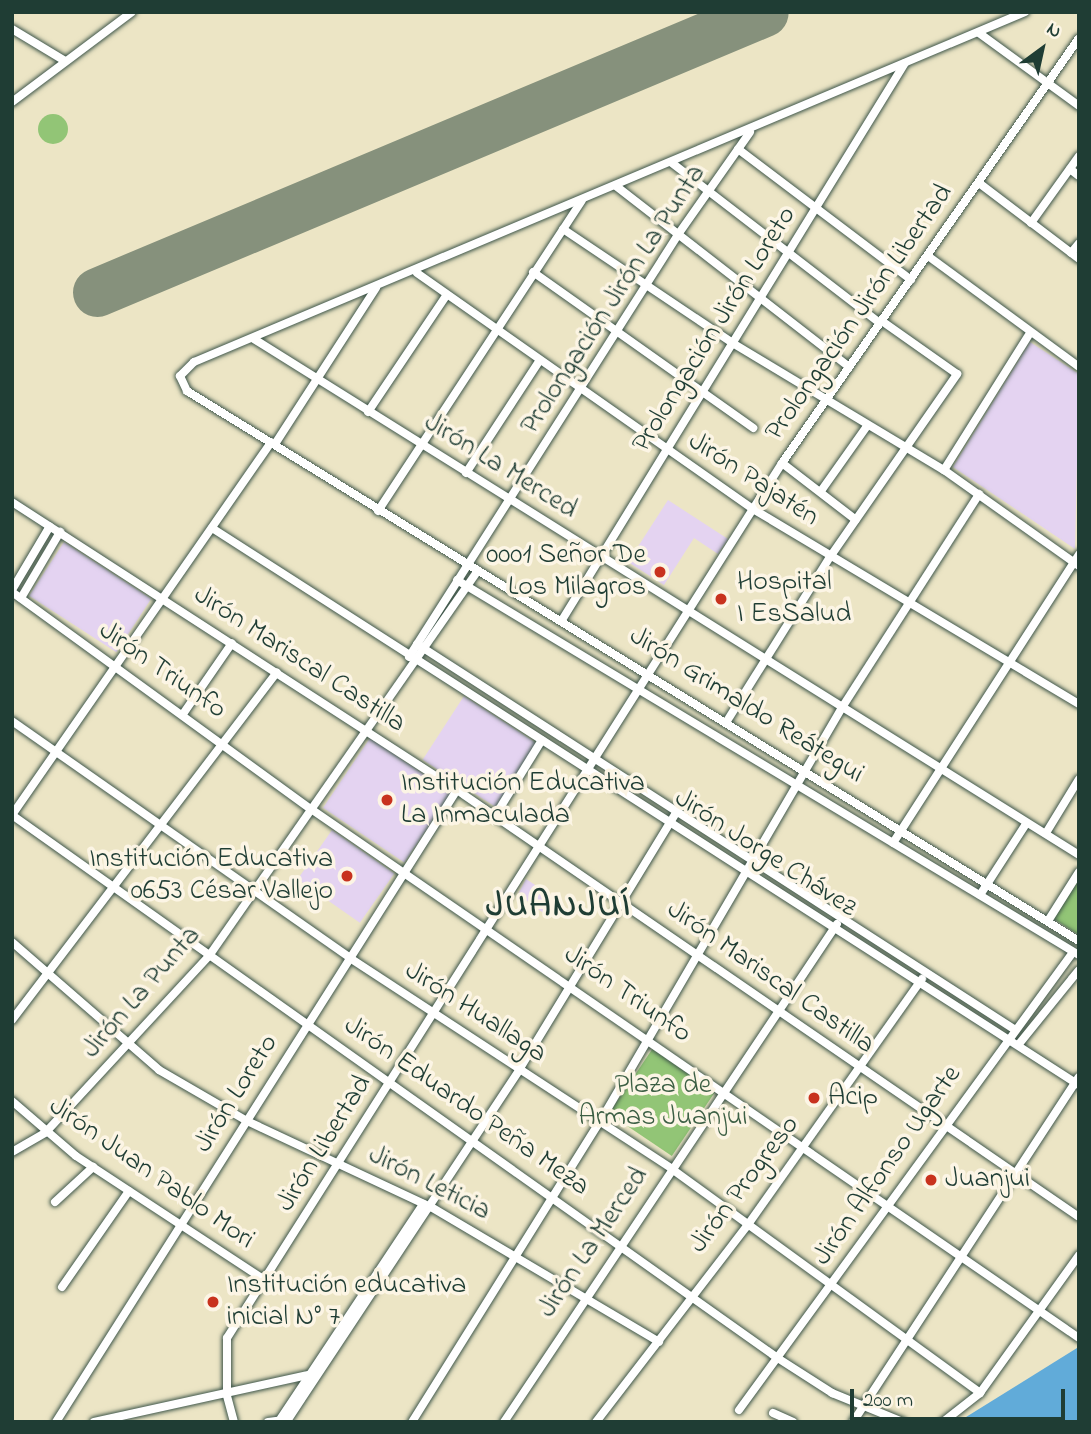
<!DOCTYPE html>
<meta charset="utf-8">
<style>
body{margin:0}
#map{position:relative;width:1091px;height:1434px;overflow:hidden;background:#ece5c5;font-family:"Indie Flower",sans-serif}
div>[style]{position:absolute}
.built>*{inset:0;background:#e4d3f1;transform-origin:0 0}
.round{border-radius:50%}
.green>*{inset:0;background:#92c576;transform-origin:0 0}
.water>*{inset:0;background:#61abd9}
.runway>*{height:49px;margin:-24.5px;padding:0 24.5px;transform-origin:24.5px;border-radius:24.5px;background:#86917c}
.roads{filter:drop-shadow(0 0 2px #3e564a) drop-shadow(0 0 2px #3e564a)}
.minor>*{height:8px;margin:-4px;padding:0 4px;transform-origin:4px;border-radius:4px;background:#fff}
.dots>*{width:19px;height:19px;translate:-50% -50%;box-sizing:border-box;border:4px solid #fcf5e5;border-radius:50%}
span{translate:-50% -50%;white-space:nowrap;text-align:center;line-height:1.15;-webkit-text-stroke:7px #fcf5e5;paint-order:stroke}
.street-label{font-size:28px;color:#1f3d34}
.poi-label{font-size:28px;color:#1f3d34}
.right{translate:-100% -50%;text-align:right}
.left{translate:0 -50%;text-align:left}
.park-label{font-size:28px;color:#3c5f44}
.district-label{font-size:35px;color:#1f3d34;font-weight:700;letter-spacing:2px}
.frame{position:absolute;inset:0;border:14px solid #1f3d34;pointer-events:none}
.north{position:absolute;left:1007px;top:14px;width:70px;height:70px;-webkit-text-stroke:5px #fcf5e5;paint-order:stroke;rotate:33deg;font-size:19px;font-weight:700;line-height:28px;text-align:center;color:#1f3d34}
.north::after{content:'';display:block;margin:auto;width:24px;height:32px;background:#1f3d34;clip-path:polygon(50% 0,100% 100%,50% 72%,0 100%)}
.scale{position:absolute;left:850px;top:1389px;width:215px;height:32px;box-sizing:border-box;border:4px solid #1f3d34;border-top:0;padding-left:9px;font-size:21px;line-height:24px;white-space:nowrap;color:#1f3d34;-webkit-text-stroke:5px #fcf5e5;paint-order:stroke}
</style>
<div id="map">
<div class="built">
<i style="clip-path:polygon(1030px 342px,1079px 374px,1075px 549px,953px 467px)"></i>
<i style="clip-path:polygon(668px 500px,728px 539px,718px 554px,694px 538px,664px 585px,628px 562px)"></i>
<i style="left:64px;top:542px;width:104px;height:64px;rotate:33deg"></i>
<i style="left:464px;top:696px;width:87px;height:76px;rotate:33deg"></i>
<i style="left:370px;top:738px;width:98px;height:84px;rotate:34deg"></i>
<i style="left:332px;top:830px;width:76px;height:60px;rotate:35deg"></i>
<i style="clip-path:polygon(526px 879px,561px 902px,550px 918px,518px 894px)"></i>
<i class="round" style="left:205px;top:1294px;width:16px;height:16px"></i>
</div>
<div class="green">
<i class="round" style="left:38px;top:114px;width:30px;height:30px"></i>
<i style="clip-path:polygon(1079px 879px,1079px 935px,1054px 919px)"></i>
<i style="left:653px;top:1048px;width:76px;height:79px;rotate:34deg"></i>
</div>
<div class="water">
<i style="clip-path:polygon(1079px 1347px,1079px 1422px,958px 1422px,1077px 1348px)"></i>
</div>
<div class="runway">
<i style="left:97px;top:292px;width:723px;rotate:-22.77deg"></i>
</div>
<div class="roads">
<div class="minor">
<i style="left:1025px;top:12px;width:902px;rotate:157.16deg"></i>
<i style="left:194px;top:362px;width:20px;rotate:135deg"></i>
<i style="left:180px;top:376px;width:17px;rotate:65deg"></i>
<i style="left:187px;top:391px;width:1048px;rotate:31.66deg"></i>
<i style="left:12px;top:29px;width:62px;rotate:31.1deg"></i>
<i style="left:979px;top:33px;width:124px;rotate:36.1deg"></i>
<i style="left:12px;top:102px;width:150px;rotate:-36.9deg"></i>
<i style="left:738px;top:149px;width:217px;rotate:37.1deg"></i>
<i style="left:672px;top:163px;width:262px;rotate:37.6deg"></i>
<i style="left:1070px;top:169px;width:11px;rotate:38deg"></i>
<i style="left:979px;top:183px;width:126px;rotate:37.2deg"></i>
<i style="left:616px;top:186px;width:295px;rotate:37.8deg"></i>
<i style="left:1031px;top:223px;width:82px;rotate:-54.4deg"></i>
<i style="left:563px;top:229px;width:206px;rotate:33.9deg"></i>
<i style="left:734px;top:344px;width:245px;rotate:31deg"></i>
<i style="left:944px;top:470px;width:166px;rotate:35.4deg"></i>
<i style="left:1071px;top:253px;width:13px;rotate:-51deg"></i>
<i style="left:928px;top:256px;width:187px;rotate:36.3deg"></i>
<i style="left:533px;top:272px;width:270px;rotate:35.3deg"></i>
<i style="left:417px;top:273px;width:411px;rotate:35.1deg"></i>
<i style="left:753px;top:509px;width:380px;rotate:30.9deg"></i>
<i style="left:254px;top:339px;width:973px;rotate:32.02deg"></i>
<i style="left:368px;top:412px;width:140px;rotate:-56.1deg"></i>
<i style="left:275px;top:444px;width:186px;rotate:-57.1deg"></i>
<i style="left:782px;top:463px;width:93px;rotate:37.6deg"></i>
<i style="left:944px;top:470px;width:162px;rotate:-57.9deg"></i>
<i style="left:466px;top:473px;width:135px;rotate:-56.8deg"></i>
<i style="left:821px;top:491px;width:80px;rotate:-54.7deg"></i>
<i style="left:12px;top:502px;width:530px;rotate:32.91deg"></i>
<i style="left:457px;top:790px;width:754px;rotate:34.47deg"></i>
<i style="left:378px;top:511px;width:371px;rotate:-56.7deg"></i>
<i style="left:212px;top:528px;width:1031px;rotate:32.72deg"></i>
<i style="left:457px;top:580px;width:726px;rotate:31.09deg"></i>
<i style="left:12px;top:590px;width:74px;rotate:-59.3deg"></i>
<i style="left:12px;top:592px;width:369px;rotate:36deg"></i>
<i style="left:311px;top:809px;width:933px;rotate:34.56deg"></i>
<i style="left:21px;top:598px;width:77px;rotate:-59.4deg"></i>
<i style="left:562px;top:620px;width:654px;rotate:-58.38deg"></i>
<i style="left:417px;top:644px;width:710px;rotate:32.82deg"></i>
<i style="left:409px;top:657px;width:499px;rotate:-57.5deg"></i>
<i style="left:677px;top:236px;width:127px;rotate:-54.9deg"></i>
<i style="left:183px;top:714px;width:86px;rotate:-55.4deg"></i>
<i style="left:12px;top:721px;width:413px;rotate:35deg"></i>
<i style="left:350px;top:958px;width:385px;rotate:33.2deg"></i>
<i style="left:672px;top:1169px;width:381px;rotate:36deg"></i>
<i style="left:727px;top:721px;width:194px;rotate:-57.9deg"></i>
<i style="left:830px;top:557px;width:223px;rotate:-55.2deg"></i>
<i style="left:957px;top:374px;width:92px;rotate:-144.8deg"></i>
<i style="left:12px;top:815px;width:937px;rotate:35.35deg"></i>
<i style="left:776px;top:1357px;width:67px;rotate:32.7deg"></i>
<i style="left:832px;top:1393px;width:77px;rotate:22.2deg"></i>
<i style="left:12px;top:815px;width:454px;rotate:-55.2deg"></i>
<i style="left:495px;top:816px;width:89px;rotate:-58.3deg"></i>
<i style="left:1046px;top:833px;width:63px;rotate:-58.6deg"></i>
<i style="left:893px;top:843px;width:344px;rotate:-57.2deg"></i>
<i style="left:980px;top:895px;width:85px;rotate:-57.1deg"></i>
<i style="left:1048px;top:921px;width:58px;rotate:-57.7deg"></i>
<i style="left:12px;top:942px;width:195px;rotate:41deg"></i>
<i style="left:159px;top:1070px;width:102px;rotate:30.1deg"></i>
<i style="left:247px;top:1121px;width:203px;rotate:25.1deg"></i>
<i style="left:431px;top:1207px;width:265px;rotate:30.6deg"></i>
<i style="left:12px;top:1020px;width:437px;rotate:-52.7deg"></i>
<i style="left:1019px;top:1044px;width:95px;rotate:-51deg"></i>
<i style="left:12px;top:1101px;width:84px;rotate:40.7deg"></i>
<i style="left:76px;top:1156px;width:227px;rotate:33.3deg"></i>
<i style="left:12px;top:1152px;width:39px;rotate:-30deg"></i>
<i style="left:46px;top:1132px;width:240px;rotate:-47.2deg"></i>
<i style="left:209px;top:956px;width:470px;rotate:-55.1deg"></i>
<i style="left:55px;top:1202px;width:52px;rotate:-42.6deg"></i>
<i style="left:62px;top:1287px;width:117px;rotate:-55.1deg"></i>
<i style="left:739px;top:1410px;width:563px;rotate:-53.88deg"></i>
<i style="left:773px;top:1413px;width:22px;rotate:24deg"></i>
<i style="left:281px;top:1418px;width:257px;rotate:-56.4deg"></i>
<i style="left:287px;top:1421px;width:421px;rotate:-56.5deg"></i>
<i style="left:519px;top:1070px;width:303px;rotate:-58.6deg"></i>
<i style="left:56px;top:1422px;width:748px;rotate:-57.61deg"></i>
<i style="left:94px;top:1422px;width:224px;rotate:-12.4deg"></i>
<i style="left:234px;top:1422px;width:28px;rotate:-105deg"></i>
<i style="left:227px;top:1395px;width:57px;rotate:-90deg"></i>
<i style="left:227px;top:1338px;width:1036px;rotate:-57.61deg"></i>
<i style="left:782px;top:463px;width:518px;rotate:-55.05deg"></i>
<i style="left:268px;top:1422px;width:16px;rotate:-7deg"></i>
<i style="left:412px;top:1422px;width:356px;rotate:-58deg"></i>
<i style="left:601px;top:1120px;width:480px;rotate:-59.7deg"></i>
<i style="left:843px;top:706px;width:252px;rotate:-57.3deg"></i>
<i style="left:504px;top:1422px;width:599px;rotate:-56.23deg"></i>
<i style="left:596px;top:1422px;width:247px;rotate:-52.4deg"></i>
<i style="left:747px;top:1226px;width:303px;rotate:-54.7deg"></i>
<i style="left:853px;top:1422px;width:412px;rotate:-56.8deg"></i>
<i style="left:943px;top:1422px;width:47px;rotate:-38.1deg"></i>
<i style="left:980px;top:1393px;width:170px;rotate:-54.3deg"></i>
</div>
</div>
<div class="dots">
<i style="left:660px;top:572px;background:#c8321e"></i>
<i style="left:721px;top:599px;background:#c8321e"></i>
<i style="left:387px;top:800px;background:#c8321e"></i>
<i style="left:347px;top:876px;background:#c8321e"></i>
<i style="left:814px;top:1098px;background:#c8321e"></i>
<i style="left:931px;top:1180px;background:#c8321e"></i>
<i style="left:213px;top:1302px;background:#c8321e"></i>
</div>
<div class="street-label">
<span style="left:614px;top:300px;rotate:-57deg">Prolongación Jirón La Punta</span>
<span style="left:860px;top:313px;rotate:-55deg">Prolongación Jirón Libertad</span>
<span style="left:715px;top:330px;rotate:-58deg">Prolongación Jirón Loreto</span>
<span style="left:500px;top:467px;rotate:32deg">Jirón La Merced</span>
<span style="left:753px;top:480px;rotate:33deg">Jirón Pajatén</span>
<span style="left:299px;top:660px;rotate:33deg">Jirón Mariscal Castilla</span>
<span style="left:162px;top:671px;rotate:35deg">Jirón Triunfo</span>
<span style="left:746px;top:706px;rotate:32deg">Jirón Grimaldo Reátegui</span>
<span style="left:765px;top:854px;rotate:33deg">Jirón Jorge Chávez</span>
<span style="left:770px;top:978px;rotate:35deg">Jirón Mariscal Castilla</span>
<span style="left:142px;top:993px;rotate:-49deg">Jirón La Punta</span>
<span style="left:627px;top:995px;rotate:35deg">Jirón Triunfo</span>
<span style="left:475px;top:1013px;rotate:33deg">Jirón Huallaga</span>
<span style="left:237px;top:1094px;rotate:-58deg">Jirón Loreto</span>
<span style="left:466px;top:1107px;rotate:35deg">Jirón Eduardo Peña Meza</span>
<span style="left:325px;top:1144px;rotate:-58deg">Jirón Libertad</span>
<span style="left:888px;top:1166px;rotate:-55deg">Jirón Alfonso Ugarte</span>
<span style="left:151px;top:1174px;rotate:35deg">Jirón Juan Pablo Mori</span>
<span style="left:429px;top:1184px;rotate:27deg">Jirón Leticia</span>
<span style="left:745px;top:1185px;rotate:-53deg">Jirón Progreso</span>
<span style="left:594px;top:1243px;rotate:-56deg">Jirón La Merced</span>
</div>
<div class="poi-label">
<span class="right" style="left:646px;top:572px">0001 Señor De<br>Los Milagros</span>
<span class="left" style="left:737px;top:599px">Hospital<br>I EsSalud</span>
<span class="left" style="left:401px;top:800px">Institución Educativa<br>La Inmaculada</span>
<span class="right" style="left:333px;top:876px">Institución Educativa<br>0653 César Vallejo</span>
<span class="left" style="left:828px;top:1098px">Acip</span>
<span class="left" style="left:945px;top:1180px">Juanjui</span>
<span class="left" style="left:227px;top:1302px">Institución educativa<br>inicial N° 7</span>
</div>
<div class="park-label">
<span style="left:663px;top:1102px">Plaza de<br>Armas Juanjui</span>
</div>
<div class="district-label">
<span style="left:559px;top:907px">JUANJUÍ</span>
</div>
<div class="frame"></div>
<div class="north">N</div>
<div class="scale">200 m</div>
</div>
